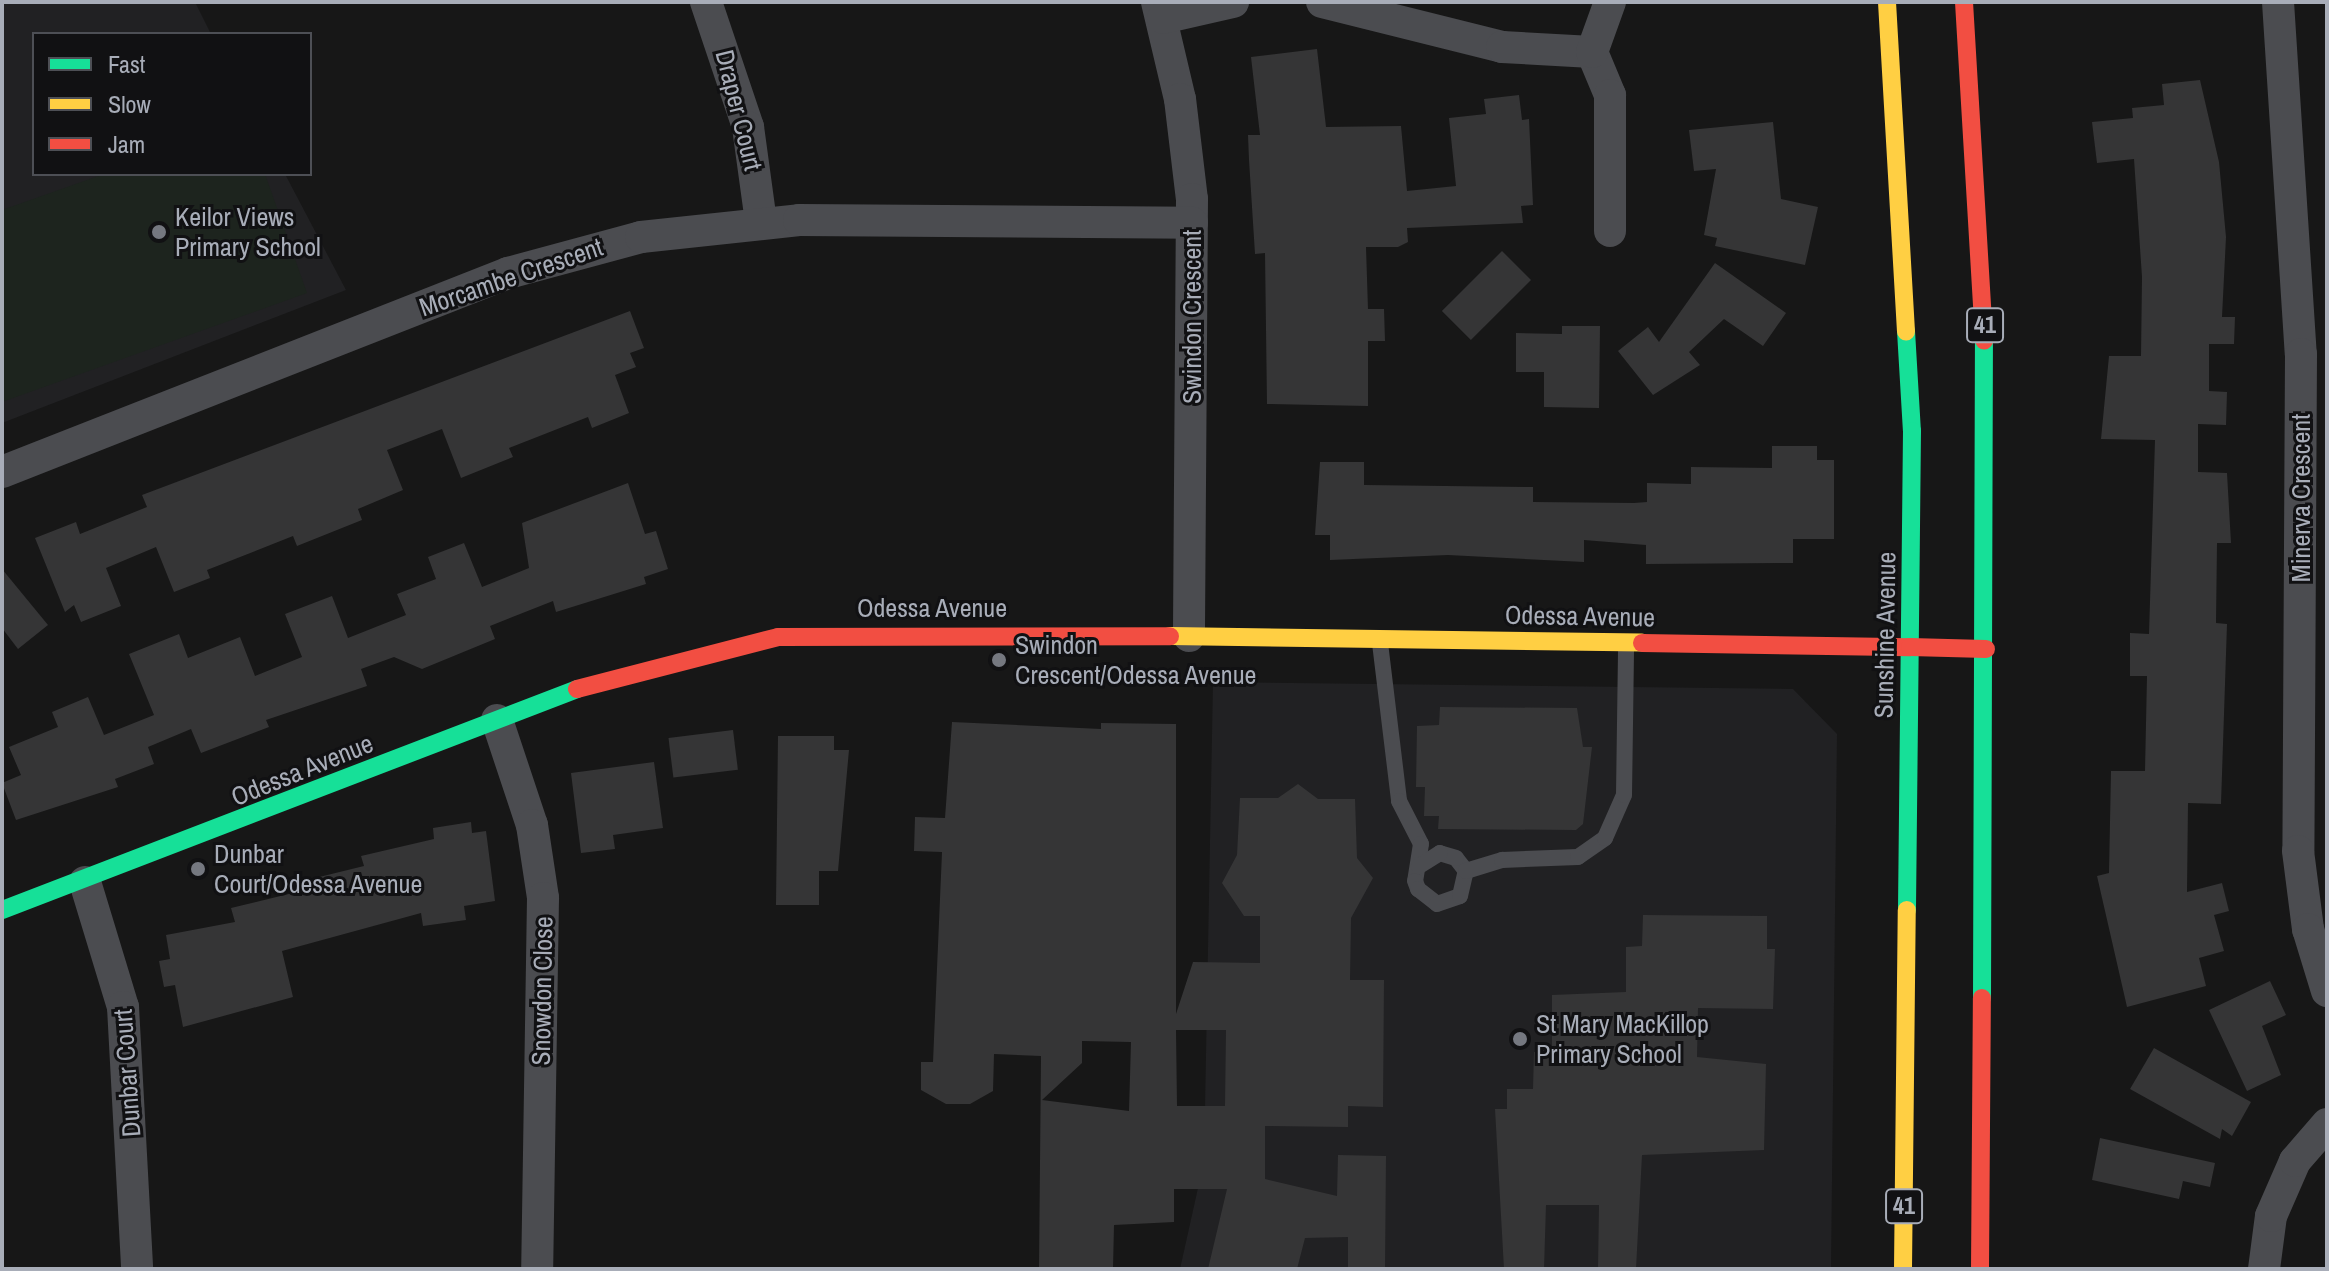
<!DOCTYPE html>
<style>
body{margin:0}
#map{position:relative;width:2329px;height:1271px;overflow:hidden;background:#171717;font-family:"Archivo Narrow",sans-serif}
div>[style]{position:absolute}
.built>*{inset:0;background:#212123}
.green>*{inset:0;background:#1d241e}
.building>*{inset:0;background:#353536;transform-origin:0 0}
.lane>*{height:16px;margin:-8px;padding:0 8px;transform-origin:8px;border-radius:8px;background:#4b4c50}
.street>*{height:32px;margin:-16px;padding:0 16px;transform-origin:16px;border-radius:16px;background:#4b4c50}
.fast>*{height:18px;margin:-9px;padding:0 9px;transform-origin:9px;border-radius:9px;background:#16e098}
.slow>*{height:18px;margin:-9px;padding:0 9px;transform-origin:9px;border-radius:9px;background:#ffcf43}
.jam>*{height:18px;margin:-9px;padding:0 9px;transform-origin:9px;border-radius:9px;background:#f24e42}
.dots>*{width:22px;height:22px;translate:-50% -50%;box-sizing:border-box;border:4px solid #111113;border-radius:50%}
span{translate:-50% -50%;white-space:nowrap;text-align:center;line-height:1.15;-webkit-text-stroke:6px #111113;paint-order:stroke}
.shield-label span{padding:2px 6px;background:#111113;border:2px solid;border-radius:6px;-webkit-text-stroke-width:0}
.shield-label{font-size:24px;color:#a8adb8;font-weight:700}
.street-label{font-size:26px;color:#a8adb8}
.poi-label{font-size:26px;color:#a8adb8}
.left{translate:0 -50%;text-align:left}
.frame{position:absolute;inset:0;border:4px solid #a8adb8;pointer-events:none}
.legend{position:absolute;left:32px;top:32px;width:280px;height:144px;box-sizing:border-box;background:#111113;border:2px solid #4d4f55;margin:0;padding:10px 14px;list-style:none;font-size:24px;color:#a8adb8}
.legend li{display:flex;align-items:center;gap:16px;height:40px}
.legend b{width:40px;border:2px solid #4d4f55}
</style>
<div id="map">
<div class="built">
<i style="clip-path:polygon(2px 2px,195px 2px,211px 34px,34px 34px,34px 174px,285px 174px,346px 290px,2px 423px)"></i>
<i style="clip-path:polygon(1213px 682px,1793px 689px,1837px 734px,1831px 1269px,1180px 1269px,1204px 1161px)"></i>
</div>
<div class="green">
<i style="clip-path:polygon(104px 174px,265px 174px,307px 293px,2px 402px,2px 210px)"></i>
</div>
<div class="building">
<i style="clip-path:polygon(1317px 49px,1326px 127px,1401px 126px,1407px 191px,1456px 186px,1449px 118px,1486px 114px,1484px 99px,1519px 95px,1522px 120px,1529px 119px,1533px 205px,1521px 206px,1523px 223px,1407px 228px,1408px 242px,1398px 247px,1366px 247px,1368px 309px,1384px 309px,1385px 341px,1368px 341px,1368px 406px,1267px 404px,1265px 253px,1255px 254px,1249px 160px,1248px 135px,1260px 135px,1251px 57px)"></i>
<i style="clip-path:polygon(2200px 80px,2219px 162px,2226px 237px,2222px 317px,2235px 317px,2234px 344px,2209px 344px,2209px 391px,2227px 392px,2226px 425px,2198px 424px,2198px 472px,2227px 473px,2231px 543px,2217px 543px,2216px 623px,2227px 624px,2221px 804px,2188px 803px,2187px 892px,2222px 883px,2229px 911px,2214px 915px,2224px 951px,2199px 958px,2206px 986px,2127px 1007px,2097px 876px,2109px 873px,2111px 771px,2145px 771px,2147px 676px,2130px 676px,2130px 633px,2149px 634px,2155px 440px,2101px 439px,2109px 356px,2141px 356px,2142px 277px,2134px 159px,2097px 163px,2092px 122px,2133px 118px,2132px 108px,2164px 105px,2162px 84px)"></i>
<i style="clip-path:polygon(1773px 122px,1781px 199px,1818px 207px,1805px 265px,1715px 246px,1717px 238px,1704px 235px,1716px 169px,1694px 171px,1689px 130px)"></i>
<i style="left:1502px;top:251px;width:41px;height:85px;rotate:45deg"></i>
<i style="clip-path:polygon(1715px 263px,1786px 313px,1763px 346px,1724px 319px,1689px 352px,1700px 365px,1653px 395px,1618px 351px,1648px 327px,1659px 342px)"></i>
<i style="clip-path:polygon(630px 311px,644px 348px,630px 353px,636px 367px,615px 375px,629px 413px,592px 428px,588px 417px,509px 448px,513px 457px,461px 478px,442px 429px,387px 450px,403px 490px,358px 509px,362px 520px,297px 546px,293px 536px,207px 570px,210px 578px,174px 592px,156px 547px,106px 568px,121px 606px,81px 622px,74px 605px,65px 612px,35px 538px,76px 522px,80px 534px,147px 507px,142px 495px)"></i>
<i style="clip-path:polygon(1562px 326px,1600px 326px,1599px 408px,1544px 407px,1544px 372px,1516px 372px,1516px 333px,1562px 334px)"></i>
<i style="clip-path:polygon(1772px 446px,1817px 446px,1817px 460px,1834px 460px,1834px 539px,1793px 539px,1793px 563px,1646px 564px,1646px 545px,1584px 540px,1584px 562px,1448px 555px,1330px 560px,1330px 535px,1315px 535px,1320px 462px,1364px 462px,1364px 485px,1533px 487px,1533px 502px,1634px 503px,1647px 502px,1647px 483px,1691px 484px,1691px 467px,1772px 468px)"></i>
<i style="clip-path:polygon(628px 483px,645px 534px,656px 531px,668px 569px,644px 577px,646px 584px,556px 612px,553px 601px,490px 626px,495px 639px,422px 669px,394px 657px,361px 669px,367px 686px,266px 720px,269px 727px,201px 753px,191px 729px,148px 747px,154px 764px,115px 779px,118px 787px,16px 820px,2px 783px,21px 775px,9px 747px,58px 727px,52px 712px,88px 697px,104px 735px,154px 715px,129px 654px,179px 634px,188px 658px,240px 637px,255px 676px,302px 657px,285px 614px,332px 596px,348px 638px,406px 615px,397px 594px,436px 579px,428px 557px,464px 543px,482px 587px,529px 568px,522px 523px)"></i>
<i style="clip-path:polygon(2px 569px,48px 625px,18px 649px,2px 628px)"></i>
<i style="clip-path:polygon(1440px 707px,1577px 708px,1583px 747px,1592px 747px,1583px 824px,1576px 830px,1438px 829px,1439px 816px,1424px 816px,1425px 787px,1416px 787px,1417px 726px,1439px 725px)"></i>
<i style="clip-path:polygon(evenodd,952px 722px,1101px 729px,1101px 723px,1176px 724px,1176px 1014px,1193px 962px,1260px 963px,1260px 916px,1244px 916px,1222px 883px,1237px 855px,1240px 798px,1278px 798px,1298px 784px,1318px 799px,1355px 799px,1357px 858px,1373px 878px,1351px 918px,1350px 980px,1384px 980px,1383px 1107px,1348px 1106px,1348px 1127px,1265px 1126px,1265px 1179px,1337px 1196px,1338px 1155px,1386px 1156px,1385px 1269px,1348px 1269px,1348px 1237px,1305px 1238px,1297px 1269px,1208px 1269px,1227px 1189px,1174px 1189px,1174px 1222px,1114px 1225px,1113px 1269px,1039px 1269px,1041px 1056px,994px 1054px,993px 1091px,970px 1104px,946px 1104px,921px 1090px,921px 1062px,933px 1062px,942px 852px,914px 851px,915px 817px,945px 818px,952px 722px,1176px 1030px,1226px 1030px,1225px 1106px,1177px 1106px,1176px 1030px,952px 722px,1082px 1041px,1131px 1042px,1129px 1111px,1042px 1100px,1082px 1063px,1082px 1041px)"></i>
<i style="left:733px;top:730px;width:40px;height:65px;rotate:83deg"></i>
<i style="clip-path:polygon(778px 736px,834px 736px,834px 750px,849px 750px,838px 871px,819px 871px,819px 905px,776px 905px)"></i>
<i style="clip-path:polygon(654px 762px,663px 828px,613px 835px,615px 849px,581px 853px,571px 773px)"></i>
<i style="clip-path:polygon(471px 822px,472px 833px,486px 831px,495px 901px,464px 906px,466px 920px,423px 926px,421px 913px,282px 951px,293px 997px,183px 1027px,175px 985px,164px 987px,159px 961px,170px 959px,166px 935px,235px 922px,231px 908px,309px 889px,307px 880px,364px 866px,361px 856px,434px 839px,433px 828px)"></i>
<i style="clip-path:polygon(1643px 915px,1767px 916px,1767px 949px,1775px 949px,1773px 1009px,1698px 1008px,1697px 1057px,1766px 1064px,1764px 1150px,1642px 1155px,1636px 1269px,1598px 1269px,1599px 1205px,1546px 1205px,1544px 1269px,1504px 1269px,1495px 1109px,1507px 1109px,1507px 1089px,1533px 1089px,1534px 1052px,1552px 1052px,1552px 995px,1626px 992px,1626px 947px,1642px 946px)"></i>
<i style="clip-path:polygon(2270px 981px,2286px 1015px,2262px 1026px,2281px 1075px,2247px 1091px,2209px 1010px)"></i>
<i style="clip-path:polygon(2154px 1048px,2251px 1102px,2232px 1136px,2222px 1129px,2220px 1139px,2130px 1089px)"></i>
<i style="clip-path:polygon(2100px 1138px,2215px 1163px,2210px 1187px,2183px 1181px,2179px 1199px,2092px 1180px)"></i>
</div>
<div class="lane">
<i style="left:1380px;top:643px;width:159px;rotate:83.1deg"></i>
<i style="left:1399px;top:801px;width:48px;rotate:62.9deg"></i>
<i style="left:1421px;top:844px;width:37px;rotate:99deg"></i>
<i style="left:1415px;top:881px;width:9px;rotate:69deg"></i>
<i style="left:1418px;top:889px;width:24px;rotate:38deg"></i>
<i style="left:1437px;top:904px;width:24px;rotate:-19deg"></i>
<i style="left:1460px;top:896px;width:26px;rotate:-77deg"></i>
<i style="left:1466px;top:871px;width:16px;rotate:-128deg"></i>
<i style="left:1456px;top:858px;width:17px;rotate:-163deg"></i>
<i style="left:1440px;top:853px;width:25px;rotate:148deg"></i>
<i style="left:1466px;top:871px;width:38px;rotate:-17deg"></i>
<i style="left:1502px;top:860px;width:76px;rotate:-2.3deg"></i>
<i style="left:1578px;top:857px;width:33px;rotate:-35deg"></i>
<i style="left:1605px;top:838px;width:47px;rotate:-66.2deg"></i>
<i style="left:1624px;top:795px;width:151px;rotate:-89.2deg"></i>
</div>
<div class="street">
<i style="left:706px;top:2px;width:132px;rotate:71.4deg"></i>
<i style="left:748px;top:127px;width:96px;rotate:82.2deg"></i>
<i style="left:1157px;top:2px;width:100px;rotate:76.7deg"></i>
<i style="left:1180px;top:99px;width:101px;rotate:83.2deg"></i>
<i style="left:1192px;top:199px;width:437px;rotate:90.4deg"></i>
<i style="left:1322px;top:2px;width:186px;rotate:14deg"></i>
<i style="left:1502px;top:47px;width:90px;rotate:3.2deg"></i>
<i style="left:2278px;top:2px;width:353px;rotate:86.3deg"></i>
<i style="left:2301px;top:354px;width:497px;rotate:90.3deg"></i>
<i style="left:2298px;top:851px;width:79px;rotate:82.7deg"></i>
<i style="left:2308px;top:929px;width:65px;rotate:73deg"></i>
<i style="left:1163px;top:18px;width:72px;rotate:-12.9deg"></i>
<i style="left:1592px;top:52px;width:47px;rotate:67.3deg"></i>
<i style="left:1610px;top:95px;width:136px;rotate:90deg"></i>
<i style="left:1592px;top:52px;width:53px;rotate:-70.2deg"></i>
<i style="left:2px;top:472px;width:544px;rotate:-21.47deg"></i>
<i style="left:508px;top:273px;width:138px;rotate:-15.1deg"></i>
<i style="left:641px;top:237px;width:159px;rotate:-6.1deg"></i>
<i style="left:799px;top:220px;width:393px;rotate:0.4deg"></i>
<i style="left:497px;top:720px;width:111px;rotate:71.6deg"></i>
<i style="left:532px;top:825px;width:74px;rotate:81.4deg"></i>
<i style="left:543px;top:898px;width:371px;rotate:90.9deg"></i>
<i style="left:85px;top:882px;width:131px;rotate:73.1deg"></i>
<i style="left:123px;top:1007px;width:262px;rotate:86.9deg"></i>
<i style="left:2264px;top:1269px;width:53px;rotate:-82.5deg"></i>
<i style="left:2271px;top:1216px;width:60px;rotate:-66.4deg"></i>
<i style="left:2295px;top:1161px;width:49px;rotate:-49.1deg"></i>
</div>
<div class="fast">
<i style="left:1906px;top:331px;width:100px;rotate:86.6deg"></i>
<i style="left:1912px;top:431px;width:479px;rotate:90.6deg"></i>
<i style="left:2px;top:910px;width:616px;rotate:-21.02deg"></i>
<i style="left:1982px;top:998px;width:658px;rotate:-89.83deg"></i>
</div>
<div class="slow">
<i style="left:1887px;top:2px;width:330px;rotate:86.7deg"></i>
<i style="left:1170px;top:636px;width:472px;rotate:0.8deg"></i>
<i style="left:1903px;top:1269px;width:359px;rotate:-89.4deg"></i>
</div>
<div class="jam">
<i style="left:1964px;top:2px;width:339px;rotate:86.6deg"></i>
<i style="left:1642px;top:643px;width:268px;rotate:0.9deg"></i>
<i style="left:1910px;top:647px;width:76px;rotate:1.5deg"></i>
<i style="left:577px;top:689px;width:208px;rotate:-14.5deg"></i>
<i style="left:778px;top:637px;width:392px;rotate:-0.1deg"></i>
<i style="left:1980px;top:1269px;width:271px;rotate:-89.6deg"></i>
</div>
<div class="dots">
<i style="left:159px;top:232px;background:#757880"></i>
<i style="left:999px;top:660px;background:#757880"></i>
<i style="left:198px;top:869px;background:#757880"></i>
<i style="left:1520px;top:1039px;background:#757880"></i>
</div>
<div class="shield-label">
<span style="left:1985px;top:325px">41</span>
<span style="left:1904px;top:1206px">41</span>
</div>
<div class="street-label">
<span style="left:739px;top:110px;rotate:76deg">Draper Court</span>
<span style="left:511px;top:277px;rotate:-19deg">Morcambe Crescent</span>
<span style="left:1192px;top:317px;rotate:-90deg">Swindon Crescent</span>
<span style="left:2301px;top:498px;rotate:-90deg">Minerva Crescent</span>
<span style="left:932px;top:608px">Odessa Avenue</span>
<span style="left:1580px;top:616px;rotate:1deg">Odessa Avenue</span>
<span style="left:1885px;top:635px;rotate:-89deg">Sunshine Avenue</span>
<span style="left:302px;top:770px;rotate:-22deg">Odessa Avenue</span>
<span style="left:542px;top:991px;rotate:-89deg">Snowdon Close</span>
<span style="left:127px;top:1073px;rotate:-94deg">Dunbar Court</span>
</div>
<div class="poi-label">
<span class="left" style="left:175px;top:232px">Keilor Views<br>Primary School</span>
<span class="left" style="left:1015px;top:660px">Swindon<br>Crescent/Odessa Avenue</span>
<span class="left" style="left:214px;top:869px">Dunbar<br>Court/Odessa Avenue</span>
<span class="left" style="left:1536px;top:1039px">St Mary MacKillop<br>Primary School</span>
</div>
<div class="frame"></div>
<ul class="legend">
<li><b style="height:10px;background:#16e098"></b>Fast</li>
<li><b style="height:10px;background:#ffcf43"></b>Slow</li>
<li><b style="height:10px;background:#f24e42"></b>Jam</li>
</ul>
</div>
